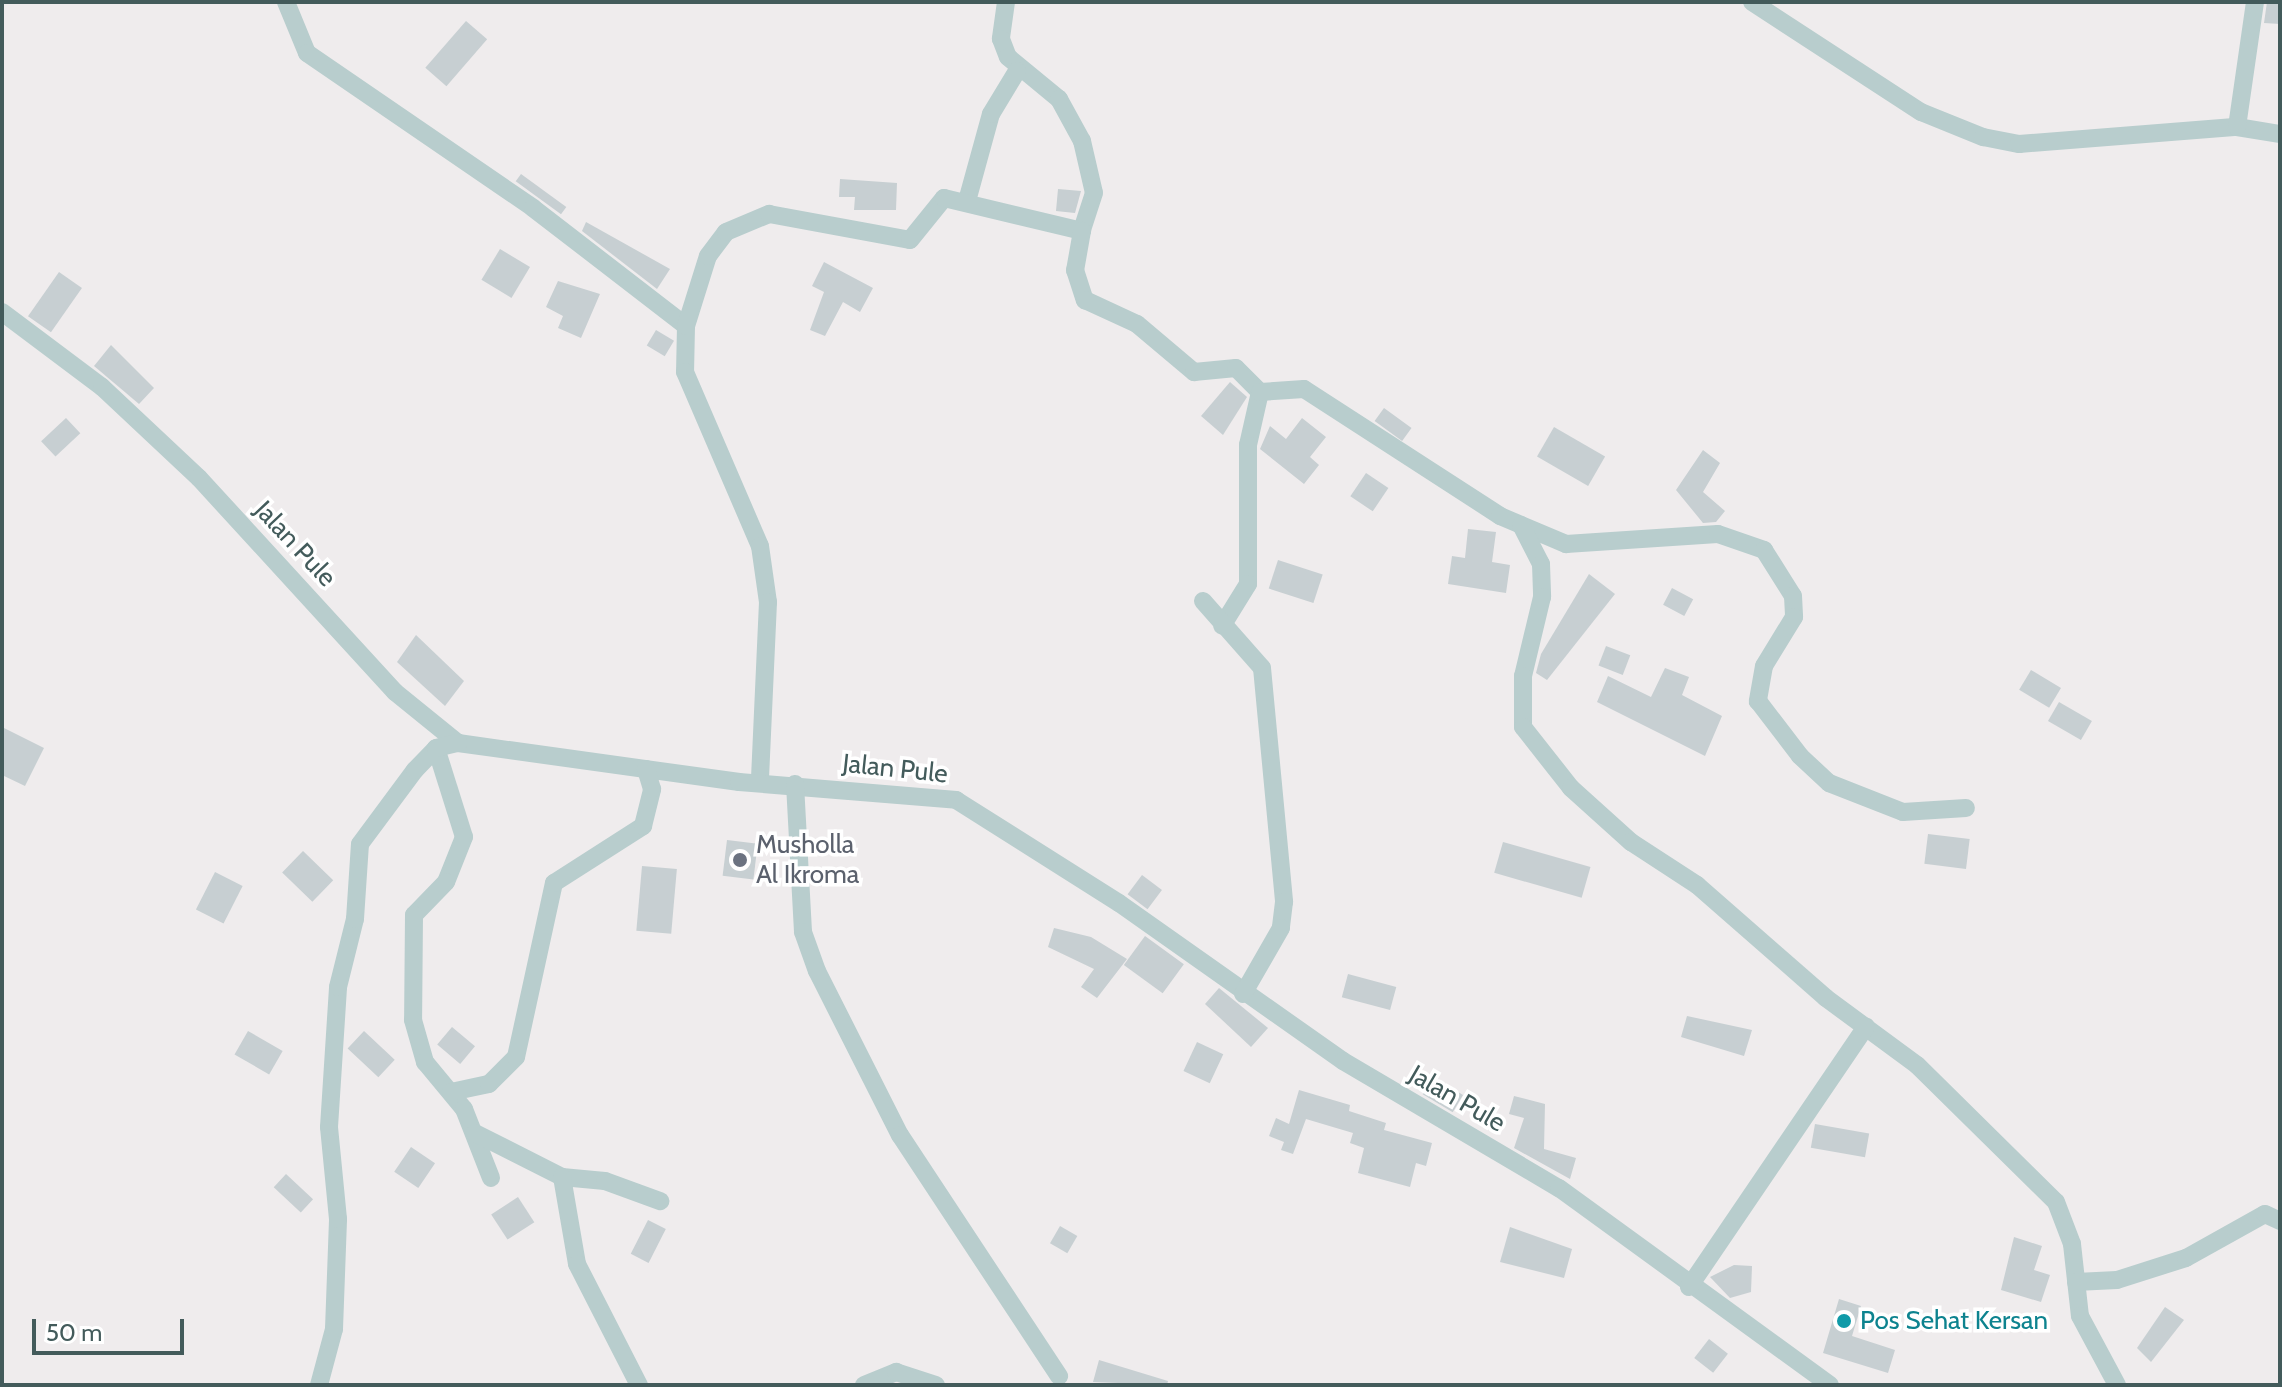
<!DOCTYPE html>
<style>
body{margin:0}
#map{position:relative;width:2282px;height:1387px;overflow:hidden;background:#efeced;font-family:Cabin,sans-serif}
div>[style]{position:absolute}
.building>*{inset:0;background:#c7cfd2;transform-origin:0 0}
.minor>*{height:18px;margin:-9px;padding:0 9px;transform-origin:9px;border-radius:9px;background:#b8cdcd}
.dots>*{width:22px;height:22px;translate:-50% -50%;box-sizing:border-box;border:4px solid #fff;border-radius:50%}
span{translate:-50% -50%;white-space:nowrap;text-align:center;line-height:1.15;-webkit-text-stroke:7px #fff;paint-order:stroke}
.street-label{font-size:26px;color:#435b5b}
.worship-label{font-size:26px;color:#5b616d}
.left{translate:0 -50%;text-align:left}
.culture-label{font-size:26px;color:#0d838f}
.frame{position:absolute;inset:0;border:4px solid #435b5b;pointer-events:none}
.scale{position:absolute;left:32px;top:1319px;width:152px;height:36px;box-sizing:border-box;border:4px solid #435b5b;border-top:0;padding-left:10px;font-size:24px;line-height:28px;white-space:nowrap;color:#435b5b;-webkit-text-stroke:6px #fff;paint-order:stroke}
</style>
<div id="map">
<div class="building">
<i style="clip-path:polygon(2267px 2px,2280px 2px,2280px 24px,2264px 23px)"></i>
<i style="left:466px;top:21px;width:28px;height:62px;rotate:41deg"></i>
<i style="left:521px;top:174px;width:56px;height:9px;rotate:36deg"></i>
<i style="clip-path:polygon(840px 179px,897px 183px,896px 210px,854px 210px,855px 197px,839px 197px)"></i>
<i style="clip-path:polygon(1058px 189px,1081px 191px,1075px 213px,1056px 211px)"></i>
<i style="clip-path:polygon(586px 222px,670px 269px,657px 289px,582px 231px)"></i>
<i style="left:500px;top:249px;width:35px;height:36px;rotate:31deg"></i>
<i style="clip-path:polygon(824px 262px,873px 288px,860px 312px,843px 302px,825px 336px,810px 330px,824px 292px,812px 286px)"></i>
<i style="left:59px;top:272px;width:28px;height:54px;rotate:35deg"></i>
<i style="clip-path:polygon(558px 281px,600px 294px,581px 338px,558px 328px,563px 316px,546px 307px)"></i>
<i style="left:656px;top:330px;width:21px;height:18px;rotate:31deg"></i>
<i style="clip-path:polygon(111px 345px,154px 388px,139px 404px,94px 366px)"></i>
<i style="clip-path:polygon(1230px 382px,1247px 397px,1223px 435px,1201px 416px)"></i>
<i style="left:1384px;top:408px;width:34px;height:16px;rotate:36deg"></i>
<i style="left:66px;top:418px;width:21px;height:34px;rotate:47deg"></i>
<i style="clip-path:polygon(1302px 418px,1326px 437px,1310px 457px,1319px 465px,1304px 484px,1260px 449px,1270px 426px,1286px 439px)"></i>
<i style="left:1554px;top:427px;width:59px;height:34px;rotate:30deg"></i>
<i style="clip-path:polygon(1703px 450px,1720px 463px,1703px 492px,1725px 511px,1716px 522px,1703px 523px,1676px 490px)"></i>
<i style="left:1366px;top:473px;width:27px;height:28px;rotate:34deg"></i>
<i style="clip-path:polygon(1468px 529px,1496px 532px,1492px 562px,1510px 565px,1506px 593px,1448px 584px,1452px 556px,1465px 558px)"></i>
<i style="left:1278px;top:560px;width:47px;height:30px;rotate:18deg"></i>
<i style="clip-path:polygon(1589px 574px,1615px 594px,1547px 680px,1536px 673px,1541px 654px)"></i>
<i style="left:1672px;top:588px;width:24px;height:19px;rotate:28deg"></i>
<i style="clip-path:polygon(416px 635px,464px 681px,445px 706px,397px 662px)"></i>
<i style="left:1606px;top:646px;width:26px;height:21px;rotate:21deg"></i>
<i style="clip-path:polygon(1665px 668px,1689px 677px,1682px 695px,1722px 716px,1705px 756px,1597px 702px,1608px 676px,1651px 697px)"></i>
<i style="left:2031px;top:670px;width:35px;height:23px;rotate:31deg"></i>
<i style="left:2059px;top:702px;width:38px;height:22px;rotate:30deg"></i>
<i style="clip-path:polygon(2px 727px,44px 748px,25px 786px,2px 775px)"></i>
<i style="left:1928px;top:834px;width:42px;height:30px;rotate:7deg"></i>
<i style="left:727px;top:840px;width:31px;height:36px;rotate:7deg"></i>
<i style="left:1503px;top:842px;width:91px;height:32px;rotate:16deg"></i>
<i style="left:303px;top:851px;width:42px;height:30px;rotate:44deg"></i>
<i style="left:642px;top:866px;width:35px;height:65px;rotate:5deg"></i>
<i style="left:215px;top:872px;width:31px;height:42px;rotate:27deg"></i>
<i style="left:1142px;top:875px;width:25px;height:24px;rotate:37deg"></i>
<i style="clip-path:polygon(1054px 928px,1091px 937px,1127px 959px,1097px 998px,1081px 987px,1094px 969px,1048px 947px)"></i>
<i style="left:1145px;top:936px;width:48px;height:36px;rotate:36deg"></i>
<i style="left:1348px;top:974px;width:50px;height:24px;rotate:15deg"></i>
<i style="clip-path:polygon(1219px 988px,1268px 1028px,1251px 1047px,1205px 1004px)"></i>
<i style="clip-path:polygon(1687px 1016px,1752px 1030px,1744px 1056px,1681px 1037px)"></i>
<i style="left:452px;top:1027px;width:30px;height:23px;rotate:40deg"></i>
<i style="left:248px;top:1031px;width:40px;height:27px;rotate:30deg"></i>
<i style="left:364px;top:1031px;width:42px;height:24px;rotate:43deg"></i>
<i style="left:1197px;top:1042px;width:29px;height:32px;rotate:25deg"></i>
<i style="left:1433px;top:1077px;width:35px;height:20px;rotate:31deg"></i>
<i style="clip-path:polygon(1299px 1090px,1350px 1105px,1349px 1111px,1386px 1123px,1384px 1130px,1432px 1143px,1426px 1166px,1416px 1163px,1410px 1187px,1358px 1173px,1364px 1148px,1350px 1143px,1353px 1133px,1306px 1119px,1293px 1154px,1281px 1150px,1284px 1142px,1269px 1136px,1276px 1118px,1289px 1124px)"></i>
<i style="clip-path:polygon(1514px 1096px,1545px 1104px,1544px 1149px,1576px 1158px,1570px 1179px,1514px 1148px,1524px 1118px,1509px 1114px)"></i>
<i style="left:1815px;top:1124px;width:55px;height:24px;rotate:10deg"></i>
<i style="left:411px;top:1147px;width:29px;height:30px;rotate:34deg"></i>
<i style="left:286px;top:1174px;width:37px;height:18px;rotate:43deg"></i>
<i style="left:518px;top:1197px;width:30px;height:32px;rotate:57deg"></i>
<i style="left:648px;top:1220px;width:20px;height:38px;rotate:27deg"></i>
<i style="left:1060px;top:1226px;width:20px;height:20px;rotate:30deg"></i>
<i style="clip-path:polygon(1510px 1227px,1572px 1249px,1564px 1278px,1500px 1262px)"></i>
<i style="clip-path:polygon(2014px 1237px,2042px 1246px,2034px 1270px,2050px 1275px,2041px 1302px,2001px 1290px)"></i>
<i style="clip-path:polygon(1734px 1265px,1752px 1266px,1751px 1292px,1730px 1298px,1710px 1277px)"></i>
<i style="clip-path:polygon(1839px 1299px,1861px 1306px,1852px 1336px,1895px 1350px,1888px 1373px,1823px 1353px)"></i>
<i style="clip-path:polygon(2165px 1307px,2184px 1320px,2151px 1362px,2137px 1348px)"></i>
<i style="left:1709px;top:1339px;width:24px;height:24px;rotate:38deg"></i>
<i style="clip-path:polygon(1099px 1360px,1168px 1381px,1167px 1385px,1093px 1382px)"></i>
</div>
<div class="minor">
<i style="left:286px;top:2px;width:55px;rotate:67.6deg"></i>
<i style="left:307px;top:53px;width:274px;rotate:34.4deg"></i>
<i style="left:533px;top:208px;width:193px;rotate:37.6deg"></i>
<i style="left:686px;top:326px;width:46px;rotate:91.2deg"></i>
<i style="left:685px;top:372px;width:189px;rotate:66.7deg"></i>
<i style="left:760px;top:546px;width:57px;rotate:81.9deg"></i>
<i style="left:768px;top:602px;width:179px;rotate:92.6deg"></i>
<i style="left:1006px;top:2px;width:37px;rotate:98deg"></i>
<i style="left:1001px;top:39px;width:19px;rotate:69deg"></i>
<i style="left:1008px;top:57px;width:66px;rotate:39.5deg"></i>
<i style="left:1059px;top:99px;width:48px;rotate:61.3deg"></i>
<i style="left:1082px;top:141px;width:53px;rotate:77deg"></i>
<i style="left:1094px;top:193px;width:40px;rotate:108deg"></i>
<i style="left:1752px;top:2px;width:202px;rotate:33.1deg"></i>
<i style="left:1921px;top:112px;width:67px;rotate:22deg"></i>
<i style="left:1983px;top:137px;width:37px;rotate:11deg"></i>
<i style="left:2019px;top:144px;width:219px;rotate:-4.5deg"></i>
<i style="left:2237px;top:127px;width:44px;rotate:9.2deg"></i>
<i style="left:2237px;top:127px;width:126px;rotate:-81.8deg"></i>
<i style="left:967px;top:201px;width:90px;rotate:-74.6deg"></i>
<i style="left:991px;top:114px;width:50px;rotate:-58.8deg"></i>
<i style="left:2px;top:312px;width:125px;rotate:36.9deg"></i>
<i style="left:102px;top:387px;width:133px;rotate:43.2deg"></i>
<i style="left:199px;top:478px;width:290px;rotate:47.5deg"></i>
<i style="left:395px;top:692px;width:81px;rotate:39deg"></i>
<i style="left:458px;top:743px;width:284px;rotate:7.9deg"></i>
<i style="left:739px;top:782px;width:218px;rotate:4.7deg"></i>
<i style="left:956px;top:800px;width:193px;rotate:32.3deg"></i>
<i style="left:1119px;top:903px;width:274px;rotate:35.2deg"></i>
<i style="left:1343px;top:1061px;width:251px;rotate:30.5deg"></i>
<i style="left:1559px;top:1188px;width:335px;rotate:36deg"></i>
<i style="left:686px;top:326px;width:73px;rotate:-72.6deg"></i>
<i style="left:708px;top:256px;width:30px;rotate:-53deg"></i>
<i style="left:726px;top:232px;width:47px;rotate:-22.7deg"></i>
<i style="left:769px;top:214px;width:143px;rotate:10.4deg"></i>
<i style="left:910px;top:240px;width:54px;rotate:-51deg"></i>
<i style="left:944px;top:198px;width:142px;rotate:13.4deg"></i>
<i style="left:1082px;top:231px;width:40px;rotate:100deg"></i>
<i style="left:1075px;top:270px;width:32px;rotate:72deg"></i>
<i style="left:1085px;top:300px;width:57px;rotate:24.8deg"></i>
<i style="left:1137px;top:324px;width:75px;rotate:40.1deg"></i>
<i style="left:1194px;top:372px;width:42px;rotate:-5.4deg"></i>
<i style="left:1236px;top:368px;width:34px;rotate:45deg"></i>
<i style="left:1260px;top:392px;width:54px;rotate:102.8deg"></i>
<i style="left:1248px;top:445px;width:139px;rotate:90deg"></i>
<i style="left:1248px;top:584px;width:49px;rotate:121.8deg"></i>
<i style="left:1260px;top:392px;width:44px;rotate:-3.9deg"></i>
<i style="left:1304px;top:389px;width:234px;rotate:32.9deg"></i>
<i style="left:1500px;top:516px;width:72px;rotate:23deg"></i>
<i style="left:1566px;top:544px;width:152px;rotate:-3.8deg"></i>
<i style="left:1718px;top:534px;width:49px;rotate:19.2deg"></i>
<i style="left:1764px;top:550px;width:54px;rotate:57.8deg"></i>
<i style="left:1793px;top:596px;width:21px;rotate:87deg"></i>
<i style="left:1794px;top:617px;width:57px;rotate:121.5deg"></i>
<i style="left:1764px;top:666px;width:36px;rotate:100deg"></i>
<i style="left:1758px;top:701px;width:69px;rotate:52.6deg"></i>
<i style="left:1800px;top:756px;width:40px;rotate:43deg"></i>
<i style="left:1829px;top:783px;width:79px;rotate:21.4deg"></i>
<i style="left:1903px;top:812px;width:63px;rotate:-3.6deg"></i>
<i style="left:1521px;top:525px;width:44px;rotate:62.9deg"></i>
<i style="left:1541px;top:564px;width:33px;rotate:88deg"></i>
<i style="left:1542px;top:597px;width:81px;rotate:103.5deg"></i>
<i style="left:1523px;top:676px;width:51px;rotate:90deg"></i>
<i style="left:1523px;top:727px;width:78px;rotate:51.8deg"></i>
<i style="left:1571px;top:788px;width:81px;rotate:42deg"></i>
<i style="left:1631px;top:842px;width:79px;rotate:33.1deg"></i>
<i style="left:1697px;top:885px;width:171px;rotate:41.2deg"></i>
<i style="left:1826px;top:998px;width:113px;rotate:36.4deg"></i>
<i style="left:1917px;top:1065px;width:195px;rotate:44.6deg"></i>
<i style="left:2056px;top:1202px;width:45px;rotate:69.1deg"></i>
<i style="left:2072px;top:1244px;width:72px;rotate:83.7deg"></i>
<i style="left:2080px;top:1316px;width:78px;rotate:61.8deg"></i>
<i style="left:1203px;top:601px;width:89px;rotate:48.6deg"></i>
<i style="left:1262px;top:668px;width:235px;rotate:84.6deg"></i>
<i style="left:1284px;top:902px;width:26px;rotate:97deg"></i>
<i style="left:1281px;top:928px;width:76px;rotate:119.9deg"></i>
<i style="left:436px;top:748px;width:93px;rotate:72.5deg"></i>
<i style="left:464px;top:837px;width:48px;rotate:111.8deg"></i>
<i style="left:446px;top:882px;width:46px;rotate:134.1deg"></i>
<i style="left:414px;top:915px;width:105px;rotate:90.5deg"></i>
<i style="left:413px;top:1020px;width:44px;rotate:74.1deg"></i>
<i style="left:425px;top:1062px;width:61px;rotate:50.3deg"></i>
<i style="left:464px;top:1109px;width:74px;rotate:68.6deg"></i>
<i style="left:795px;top:784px;width:148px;rotate:86.9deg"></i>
<i style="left:803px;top:932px;width:41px;rotate:70.3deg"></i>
<i style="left:817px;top:971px;width:184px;rotate:63.2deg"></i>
<i style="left:900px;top:1135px;width:289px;rotate:56.6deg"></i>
<i style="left:451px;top:1092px;width:39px;rotate:-12deg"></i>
<i style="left:489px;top:1084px;width:38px;rotate:-45deg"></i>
<i style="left:516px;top:1057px;width:178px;rotate:-77.7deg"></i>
<i style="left:554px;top:883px;width:106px;rotate:-32.6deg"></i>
<i style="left:643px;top:826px;width:38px;rotate:-76deg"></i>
<i style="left:652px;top:789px;width:21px;rotate:-107deg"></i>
<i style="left:475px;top:1133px;width:97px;rotate:26.8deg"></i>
<i style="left:562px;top:1177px;width:43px;rotate:5.3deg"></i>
<i style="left:605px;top:1181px;width:59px;rotate:20deg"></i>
<i style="left:562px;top:1177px;width:88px;rotate:80.2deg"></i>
<i style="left:577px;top:1264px;width:136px;rotate:62.9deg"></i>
<i style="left:2076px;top:1282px;width:41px;rotate:-2.8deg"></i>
<i style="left:2117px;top:1280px;width:72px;rotate:-17.7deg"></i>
<i style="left:2186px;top:1258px;width:90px;rotate:-29.1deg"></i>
<i style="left:2265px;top:1214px;width:17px;rotate:25deg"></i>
<i style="left:1689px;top:1287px;width:315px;rotate:-55.8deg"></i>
<i style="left:319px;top:1385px;width:58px;rotate:-75deg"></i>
<i style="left:334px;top:1329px;width:110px;rotate:-87.9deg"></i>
<i style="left:338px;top:1219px;width:92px;rotate:-95.6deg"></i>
<i style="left:329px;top:1127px;width:140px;rotate:-86.3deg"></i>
<i style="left:338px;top:987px;width:70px;rotate:-76deg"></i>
<i style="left:355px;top:919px;width:75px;rotate:-86.2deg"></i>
<i style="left:360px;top:844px;width:92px;rotate:-53.4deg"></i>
<i style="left:415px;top:770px;width:30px;rotate:-46deg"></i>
<i style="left:436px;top:748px;width:23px;rotate:-13deg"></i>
<i style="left:864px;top:1385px;width:35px;rotate:-22deg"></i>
<i style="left:896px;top:1372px;width:42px;rotate:18deg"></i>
</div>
<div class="dots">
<i style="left:740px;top:860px;background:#6b7280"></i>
<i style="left:1844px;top:1321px;background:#0f9aa8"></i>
</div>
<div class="street-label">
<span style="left:295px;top:544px;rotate:47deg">Jalan Pule</span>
<span style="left:895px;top:769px;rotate:6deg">Jalan Pule</span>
<span style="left:1457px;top:1099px;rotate:30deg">Jalan Pule</span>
</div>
<div class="worship-label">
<span class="left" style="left:756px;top:860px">Musholla<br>Al Ikroma</span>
</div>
<div class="culture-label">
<span class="left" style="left:1860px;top:1321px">Pos Sehat Kersan</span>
</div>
<div class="frame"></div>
<div class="scale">50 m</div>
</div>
